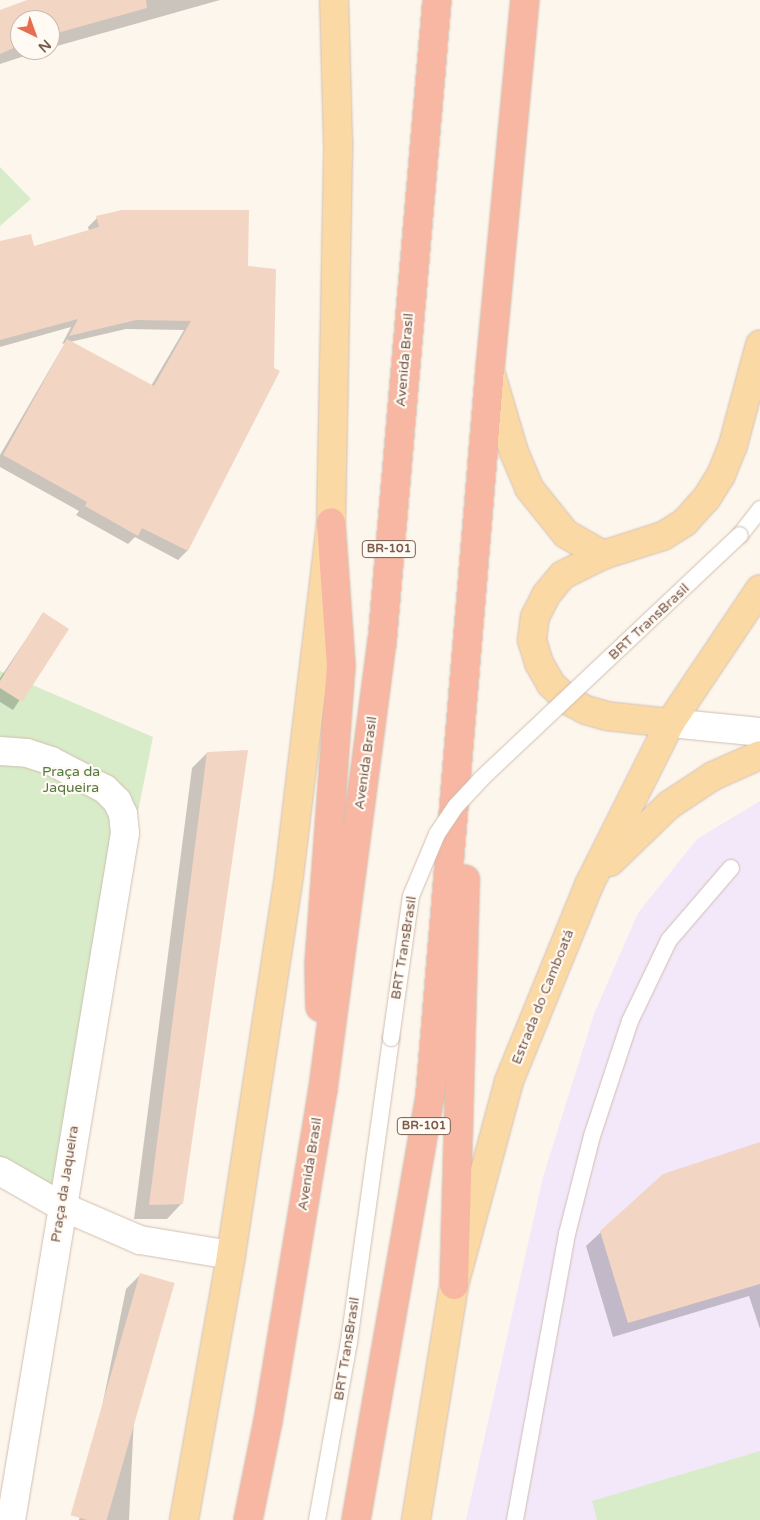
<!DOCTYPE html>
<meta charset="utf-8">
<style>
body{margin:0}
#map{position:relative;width:760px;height:1520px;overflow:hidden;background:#fdf6ec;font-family:"Varela Round",sans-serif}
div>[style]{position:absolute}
.education>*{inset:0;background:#f3e8fa}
.green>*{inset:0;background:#d8ecc9}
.shadow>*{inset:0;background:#0003}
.building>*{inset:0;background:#f3d5c3;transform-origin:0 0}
.roads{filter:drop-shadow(0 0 1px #d1beb0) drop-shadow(0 0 1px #d1beb0)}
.service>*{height:16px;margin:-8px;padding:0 8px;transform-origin:8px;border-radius:8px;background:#fff}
.minor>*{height:28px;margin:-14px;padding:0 14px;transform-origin:14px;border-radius:14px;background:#fff}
.secondary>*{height:28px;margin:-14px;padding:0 14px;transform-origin:14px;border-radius:14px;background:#fff}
.primary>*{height:28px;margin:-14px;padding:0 14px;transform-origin:14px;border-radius:14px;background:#fbd9a5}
.motorway>*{height:28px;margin:-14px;padding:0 14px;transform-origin:14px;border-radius:14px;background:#f7b7a3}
.bridges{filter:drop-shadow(0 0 1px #d1beb0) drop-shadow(0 0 1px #d1beb0)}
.service-bridge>*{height:16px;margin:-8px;padding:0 8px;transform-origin:8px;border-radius:8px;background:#fff}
span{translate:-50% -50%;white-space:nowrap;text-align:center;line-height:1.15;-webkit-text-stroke:4.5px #fffaf3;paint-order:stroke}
.shield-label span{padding:1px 4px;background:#fffaf3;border:1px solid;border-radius:4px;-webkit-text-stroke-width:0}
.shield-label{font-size:12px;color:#7a5c4d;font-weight:700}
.street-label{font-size:14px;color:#7a5c4d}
.park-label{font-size:14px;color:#537a41}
.north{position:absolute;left:10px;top:10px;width:50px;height:50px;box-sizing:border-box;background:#fffaf3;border:1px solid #cabbb1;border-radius:50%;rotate:138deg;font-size:14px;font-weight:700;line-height:20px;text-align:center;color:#7a5c4d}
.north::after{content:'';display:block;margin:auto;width:18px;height:22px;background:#e76f51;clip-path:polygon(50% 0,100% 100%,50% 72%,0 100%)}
</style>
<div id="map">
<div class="education">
<i style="clip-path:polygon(760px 801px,760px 1520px,466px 1520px,543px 1177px,594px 1014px,638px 913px,697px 839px)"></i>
</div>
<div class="green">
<i style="clip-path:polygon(0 167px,31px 199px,0 226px)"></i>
<i style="clip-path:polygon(0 671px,153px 737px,59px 1204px,0 1166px)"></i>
<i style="clip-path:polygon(760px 1451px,760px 1520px,597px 1520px,592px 1501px)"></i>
</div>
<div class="shadow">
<i style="clip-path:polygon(31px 0,220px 0,50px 48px,50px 20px,20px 20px,20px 50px,43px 50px,0 64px,0 11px)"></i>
<i style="clip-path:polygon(evenodd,247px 211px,187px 551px,178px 560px,135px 537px,128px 544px,76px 515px,79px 511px,0 467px,0 455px,65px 343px,62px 344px,71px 327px,0 347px,0 244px,33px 248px,89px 231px,88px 227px,97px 218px,247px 211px,126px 329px,184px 330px,151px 386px,70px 342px,126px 329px)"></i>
<i style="clip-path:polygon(43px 614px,67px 629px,13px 710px,0 702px,0 678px)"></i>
<i style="clip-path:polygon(207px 753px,182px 1203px,167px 1219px,134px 1219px,192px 768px)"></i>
<i style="clip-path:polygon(760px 1143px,760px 1329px,749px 1296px,613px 1337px,586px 1246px,601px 1232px)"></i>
<i style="clip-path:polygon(141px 1274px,129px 1520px,79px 1520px,126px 1289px)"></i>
</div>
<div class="building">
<i style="clip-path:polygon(27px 0,146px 0,147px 8px,50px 35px,50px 20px,20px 20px,20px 45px,0 54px,0 10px)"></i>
<i style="clip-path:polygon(122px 210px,249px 210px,248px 266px,276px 269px,274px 368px,280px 371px,188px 551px,142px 528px,138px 536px,85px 506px,87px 502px,3px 455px,67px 339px,154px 386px,191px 321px,136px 320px,69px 336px,78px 319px,0 340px,0 241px,31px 234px,34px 246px,99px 227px,96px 216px)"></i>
<i style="clip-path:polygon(43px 612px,69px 629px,22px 702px,0 688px,0 681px)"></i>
<i style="clip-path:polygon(248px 750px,183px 1204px,149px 1205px,207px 752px)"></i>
<i style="clip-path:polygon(760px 1142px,760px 1284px,628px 1323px,600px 1231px,663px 1174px)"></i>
<i style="left:140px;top:1273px;width:36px;height:252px;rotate:16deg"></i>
</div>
<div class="roads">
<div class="service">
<i style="left:740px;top:535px;width:33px;rotate:-52deg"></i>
<i style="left:317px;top:1520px;width:181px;rotate:-79.8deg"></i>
<i style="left:349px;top:1342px;width:307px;rotate:-82.1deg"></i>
<i style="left:515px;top:1520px;width:291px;rotate:-79.7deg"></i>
<i style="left:567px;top:1234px;width:101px;rotate:-75.7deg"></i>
<i style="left:592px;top:1136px;width:121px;rotate:-71.7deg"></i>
<i style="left:630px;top:1021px;width:90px;rotate:-64.3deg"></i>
<i style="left:669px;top:940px;width:95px;rotate:-49.3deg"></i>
</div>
<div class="minor">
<i style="left:0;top:751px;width:27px;rotate:4deg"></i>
<i style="left:27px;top:753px;width:25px;rotate:18deg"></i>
<i style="left:51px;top:761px;width:61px;rotate:27.4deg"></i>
<i style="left:105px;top:789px;width:17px;rotate:45deg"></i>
<i style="left:117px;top:801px;width:14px;rotate:65deg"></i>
<i style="left:123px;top:814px;width:19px;rotate:84deg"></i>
<i style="left:125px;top:833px;width:696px;rotate:99.42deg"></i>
<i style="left:0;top:1171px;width:70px;rotate:29.8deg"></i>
<i style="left:61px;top:1206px;width:86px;rotate:23.3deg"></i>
<i style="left:140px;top:1240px;width:92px;rotate:9.4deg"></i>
</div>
<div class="secondary">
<i style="left:670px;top:723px;width:90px;rotate:5.7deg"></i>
</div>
<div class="primary">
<i style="left:490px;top:371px;width:84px;rotate:73.5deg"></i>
<i style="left:514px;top:452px;width:39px;rotate:67deg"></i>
<i style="left:529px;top:488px;width:59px;rotate:51.2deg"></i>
<i style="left:566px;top:534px;width:43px;rotate:29.6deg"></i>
<i style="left:670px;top:723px;width:63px;rotate:-173.7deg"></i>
<i style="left:607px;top:716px;width:22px;rotate:-164deg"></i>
<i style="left:586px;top:710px;width:19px;rotate:-152deg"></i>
<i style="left:569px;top:701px;width:25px;rotate:-137deg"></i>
<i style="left:551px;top:684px;width:24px;rotate:-120deg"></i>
<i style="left:539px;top:663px;width:24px;rotate:-107deg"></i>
<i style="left:532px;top:640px;width:23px;rotate:-83deg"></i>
<i style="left:535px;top:617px;width:25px;rotate:-63deg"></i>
<i style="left:546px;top:595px;width:26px;rotate:-50deg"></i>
<i style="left:563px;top:575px;width:45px;rotate:-26.6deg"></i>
<i style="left:603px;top:555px;width:63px;rotate:-17.6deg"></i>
<i style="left:663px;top:536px;width:26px;rotate:-32deg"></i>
<i style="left:685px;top:522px;width:31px;rotate:-48deg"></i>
<i style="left:706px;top:499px;width:28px;rotate:-58deg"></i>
<i style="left:721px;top:475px;width:32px;rotate:-68deg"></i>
<i style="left:733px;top:445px;width:104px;rotate:-74.9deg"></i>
<i style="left:610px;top:862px;width:82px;rotate:-44deg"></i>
<i style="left:669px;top:805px;width:53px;rotate:-33.4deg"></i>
<i style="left:713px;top:776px;width:51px;rotate:-24.1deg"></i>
<i style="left:184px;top:1520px;width:269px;rotate:-79.9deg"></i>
<i style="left:231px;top:1255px;width:383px;rotate:-81.3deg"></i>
<i style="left:289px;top:876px;width:356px;rotate:-83.2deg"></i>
<i style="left:331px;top:522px;width:381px;rotate:-88.9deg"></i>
<i style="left:338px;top:141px;width:141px;rotate:-91.6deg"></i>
<i style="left:416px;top:1520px;width:238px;rotate:-80.8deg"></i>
<i style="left:454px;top:1285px;width:211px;rotate:-74.9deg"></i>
<i style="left:509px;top:1081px;width:212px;rotate:-67.8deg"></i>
<i style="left:589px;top:885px;width:181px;rotate:-63.4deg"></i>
<i style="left:670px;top:723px;width:161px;rotate:-56.1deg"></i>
</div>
<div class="motorway">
<i style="left:320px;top:1007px;width:42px;rotate:-91.4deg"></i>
<i style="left:319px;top:965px;width:300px;rotate:-85.8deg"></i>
<i style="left:341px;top:666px;width:144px;rotate:-94deg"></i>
<i style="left:454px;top:1285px;width:406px;rotate:-88.4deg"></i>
<i style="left:248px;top:1520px;width:101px;rotate:-78.6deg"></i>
<i style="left:268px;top:1421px;width:337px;rotate:-80.6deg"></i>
<i style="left:323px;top:1089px;width:450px;rotate:-82.5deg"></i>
<i style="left:382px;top:643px;width:645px;rotate:-85.11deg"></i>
<i style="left:356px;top:1520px;width:431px;rotate:-80.1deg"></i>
<i style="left:430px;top:1095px;width:728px;rotate:-85.28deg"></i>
<i style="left:490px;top:369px;width:371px;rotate:-84.6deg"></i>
</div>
</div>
<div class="bridges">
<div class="service-bridge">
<i style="left:391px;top:1038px;width:143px;rotate:-82deg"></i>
<i style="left:411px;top:896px;width:67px;rotate:-67.2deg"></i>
<i style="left:437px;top:834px;width:34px;rotate:-56deg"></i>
<i style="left:456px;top:806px;width:38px;rotate:-47deg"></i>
<i style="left:482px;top:778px;width:354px;rotate:-43.3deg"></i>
</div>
</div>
<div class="shield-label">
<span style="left:389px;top:549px">BR-101</span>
<span style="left:424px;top:1126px">BR-101</span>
</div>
<div class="street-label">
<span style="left:405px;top:360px;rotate:-85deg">Avenida Brasil</span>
<span style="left:649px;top:622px;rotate:-43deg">BRT TransBrasil</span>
<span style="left:366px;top:763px;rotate:-82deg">Avenida Brasil</span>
<span style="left:404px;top:948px;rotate:-81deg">BRT TransBrasil</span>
<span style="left:543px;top:997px;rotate:-68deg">Estrada do Camboatá</span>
<span style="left:310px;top:1164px;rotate:-81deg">Avenida Brasil</span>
<span style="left:65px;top:1184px;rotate:-81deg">Praça da Jaqueira</span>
<span style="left:347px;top:1349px;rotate:-81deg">BRT TransBrasil</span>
</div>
<div class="park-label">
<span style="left:71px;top:780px">Praça da<br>Jaqueira</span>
</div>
<div class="north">N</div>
</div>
